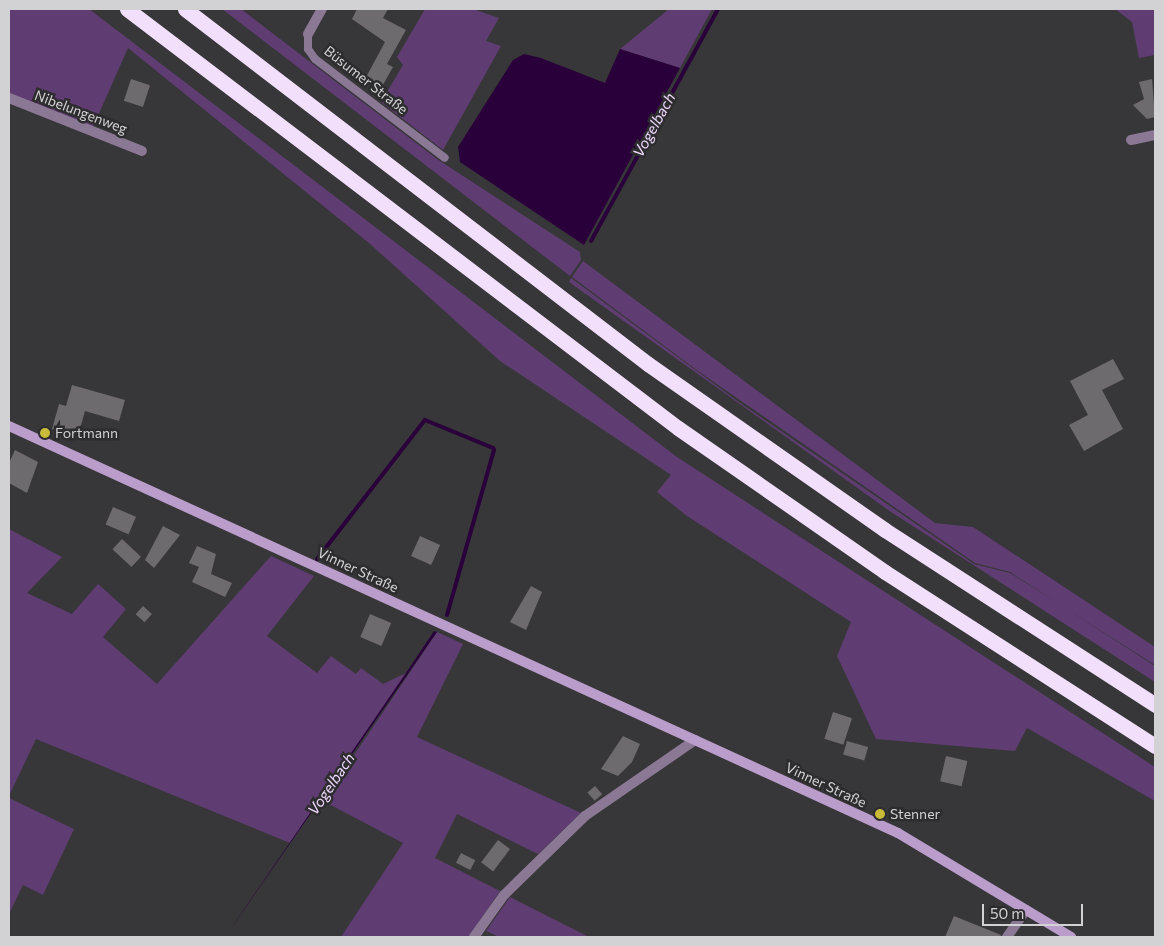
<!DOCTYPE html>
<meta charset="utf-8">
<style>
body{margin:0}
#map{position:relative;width:1164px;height:946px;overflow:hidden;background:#373638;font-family:Commissioner,sans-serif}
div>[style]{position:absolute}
.green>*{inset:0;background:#5f3d72}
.water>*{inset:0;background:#2a003b}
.stream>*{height:4px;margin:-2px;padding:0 2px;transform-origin:2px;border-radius:2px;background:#2a003b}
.building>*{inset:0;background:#6d6b6e;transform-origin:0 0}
.lane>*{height:8px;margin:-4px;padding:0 4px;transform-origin:4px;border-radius:4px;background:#8b7895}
.street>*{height:10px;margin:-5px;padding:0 5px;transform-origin:5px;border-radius:5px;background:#8b7895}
.secondary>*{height:10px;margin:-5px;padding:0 5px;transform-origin:5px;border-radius:5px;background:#ba9dcb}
.highway>*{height:15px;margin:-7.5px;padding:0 7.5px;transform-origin:7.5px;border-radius:7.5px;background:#f1dffb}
.dots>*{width:14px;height:14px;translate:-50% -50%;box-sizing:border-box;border:2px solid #2d2c2e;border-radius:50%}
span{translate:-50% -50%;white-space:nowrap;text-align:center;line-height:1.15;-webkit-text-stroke:5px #2d2c2e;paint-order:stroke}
.street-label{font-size:14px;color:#d2d1d3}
.poi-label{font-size:14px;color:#d2d1d3}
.left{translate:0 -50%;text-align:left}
.water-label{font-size:15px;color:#efd8fd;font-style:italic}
.frame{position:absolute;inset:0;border:10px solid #d2d1d3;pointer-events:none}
.scale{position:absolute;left:982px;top:904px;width:101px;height:22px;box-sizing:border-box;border:2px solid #d2d1d3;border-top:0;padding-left:6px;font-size:15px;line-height:18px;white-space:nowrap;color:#d2d1d3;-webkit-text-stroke:4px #2d2c2e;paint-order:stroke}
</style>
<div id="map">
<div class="green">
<i style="clip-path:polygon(9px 9px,89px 9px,677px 457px,1155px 767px,1155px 801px,1027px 728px,1015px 751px,876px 739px,837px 656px,851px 622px,687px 516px,657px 492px,671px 475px,500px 361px,369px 243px,128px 48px,93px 127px,9px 93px)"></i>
<i style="clip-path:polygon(222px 9px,241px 9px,437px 159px,580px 252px,581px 260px,570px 276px)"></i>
<i style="clip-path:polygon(425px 9px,473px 9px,499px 18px,486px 41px,501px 46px,443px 150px,381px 102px,403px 65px,397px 57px)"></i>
<i style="clip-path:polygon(669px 9px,712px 9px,680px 68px,620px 49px)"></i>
<i style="clip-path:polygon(1115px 9px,1155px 9px,1155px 55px,1139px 58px,1132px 22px)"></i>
<i style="clip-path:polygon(583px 261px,935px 523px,973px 527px,1155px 647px,1155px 665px,1062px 606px,1155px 666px,1155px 682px,891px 512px,569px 282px,571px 278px,736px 400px,964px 557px,974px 564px,1010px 573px,1058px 603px,1010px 572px,975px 563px,698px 371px,572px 277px)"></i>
<i style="clip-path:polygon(9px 529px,62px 557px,27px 593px,72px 614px,98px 584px,126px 609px,103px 637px,157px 684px,271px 556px,314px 576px,267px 636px,317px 673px,331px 656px,356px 674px,361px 668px,383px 684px,406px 673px,290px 843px,36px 739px,9px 796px)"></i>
<i style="clip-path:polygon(437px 632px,463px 644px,417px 737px,581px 813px,538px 854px,457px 814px,435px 858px,500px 891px,468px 937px,341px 937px,403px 843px,323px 801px)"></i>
<i style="clip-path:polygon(9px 798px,74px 829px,43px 895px,23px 885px,9px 914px)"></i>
<i style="clip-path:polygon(510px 897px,589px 937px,499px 937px,486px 931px)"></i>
</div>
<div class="water">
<i style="clip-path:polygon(620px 49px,680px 68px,584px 245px,460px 162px,458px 147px,513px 60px,524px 54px,541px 58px,605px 83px)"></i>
<i style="clip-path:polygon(434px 631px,437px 632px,225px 937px,406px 673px)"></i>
</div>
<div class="stream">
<i style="left:591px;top:241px;width:264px;rotate:-61.3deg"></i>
<i style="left:317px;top:559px;width:176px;rotate:-52.2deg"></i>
<i style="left:425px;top:420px;width:74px;rotate:22.4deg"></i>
<i style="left:447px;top:615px;width:172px;rotate:-74.1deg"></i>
</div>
<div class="building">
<i style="clip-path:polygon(357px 9px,388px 9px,383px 18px,406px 30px,387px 64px,393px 67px,380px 90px,364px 81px,385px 42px,352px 19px)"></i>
<i style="left:131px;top:79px;width:20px;height:23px;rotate:18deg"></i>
<i style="clip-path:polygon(1152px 79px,1155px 117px,1147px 119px,1133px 105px,1144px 99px,1139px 82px)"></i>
<i style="clip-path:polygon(1113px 359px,1124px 379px,1102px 390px,1123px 429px,1084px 451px,1069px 425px,1088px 415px,1070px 381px)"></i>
<i style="clip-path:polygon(72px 385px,125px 400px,119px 421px,85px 411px,78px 436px,52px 429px,59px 404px,66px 406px)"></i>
<i style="clip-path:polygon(15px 450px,38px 462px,27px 493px,9px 483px,9px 463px)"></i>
<i style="left:113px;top:507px;width:25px;height:19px;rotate:23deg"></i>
<i style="clip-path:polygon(163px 526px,180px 535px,154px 568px,145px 560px)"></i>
<i style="left:420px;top:536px;width:22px;height:22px;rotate:24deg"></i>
<i style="left:122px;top:539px;width:26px;height:14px;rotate:43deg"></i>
<i style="clip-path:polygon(197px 546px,216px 554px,211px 574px,232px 583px,225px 597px,192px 582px,199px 567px,189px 563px)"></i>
<i style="clip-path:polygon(531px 586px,542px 592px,526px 630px,510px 622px)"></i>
<i style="left:143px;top:606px;width:12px;height:11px;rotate:42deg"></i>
<i style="left:370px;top:614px;width:23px;height:25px;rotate:23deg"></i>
<i style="left:833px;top:712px;width:20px;height:28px;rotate:18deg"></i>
<i style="clip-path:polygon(623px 736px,640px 744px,632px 762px,618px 776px,601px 769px)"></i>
<i style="left:847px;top:741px;width:22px;height:14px;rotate:16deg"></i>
<i style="left:946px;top:756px;width:22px;height:26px;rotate:13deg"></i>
<i style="left:595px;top:786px;width:11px;height:10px;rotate:49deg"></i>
<i style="left:498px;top:840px;width:15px;height:28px;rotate:37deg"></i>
<i style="left:461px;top:853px;width:16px;height:11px;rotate:27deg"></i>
<i style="clip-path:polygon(954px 916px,1001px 935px,1000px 937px,945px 937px)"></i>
</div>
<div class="lane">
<i style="left:308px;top:34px;width:15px;rotate:90deg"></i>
<i style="left:308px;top:49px;width:12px;rotate:55deg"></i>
<i style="left:315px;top:59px;width:163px;rotate:37.3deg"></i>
</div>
<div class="street">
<i style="left:308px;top:34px;width:29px;rotate:-61deg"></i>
<i style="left:9px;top:98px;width:143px;rotate:21.7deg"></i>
<i style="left:1131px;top:140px;width:25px;rotate:-12deg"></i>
<i style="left:474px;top:937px;width:52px;rotate:-54.5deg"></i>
<i style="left:504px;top:895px;width:113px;rotate:-44.3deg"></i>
<i style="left:585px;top:816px;width:134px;rotate:-34.6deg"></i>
<i style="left:1007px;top:937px;width:33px;rotate:-55deg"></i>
</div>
<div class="secondary">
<i style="left:9px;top:426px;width:978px;rotate:24.6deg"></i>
<i style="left:898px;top:833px;width:202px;rotate:31deg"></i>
</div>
<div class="highway">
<i style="left:127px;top:9px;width:692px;rotate:37.25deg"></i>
<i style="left:678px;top:428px;width:252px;rotate:34.8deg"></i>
<i style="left:885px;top:572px;width:321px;rotate:32.8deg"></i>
<i style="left:185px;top:9px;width:583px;rotate:37.48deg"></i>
<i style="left:648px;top:364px;width:289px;rotate:35deg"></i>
<i style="left:885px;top:530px;width:322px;rotate:32.9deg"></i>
</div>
<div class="dots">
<i style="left:45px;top:433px;background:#c9bb3a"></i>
<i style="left:880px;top:814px;background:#c9bb3a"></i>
</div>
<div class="street-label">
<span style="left:366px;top:80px;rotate:38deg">Büsumer Straße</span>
<span style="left:81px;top:112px;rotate:21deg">Nibelungenweg</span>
<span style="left:358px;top:570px;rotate:25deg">Vinner Straße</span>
<span style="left:826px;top:785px;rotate:25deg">Vinner Straße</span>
</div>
<div class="poi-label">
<span class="left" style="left:55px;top:433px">Fortmann</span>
<span class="left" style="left:890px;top:814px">Stenner</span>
</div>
<div class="water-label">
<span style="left:654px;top:125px;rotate:-61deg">Vogelbach</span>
<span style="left:331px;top:784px;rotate:-56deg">Vogelbach</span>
</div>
<div class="frame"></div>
<div class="scale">50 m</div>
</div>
